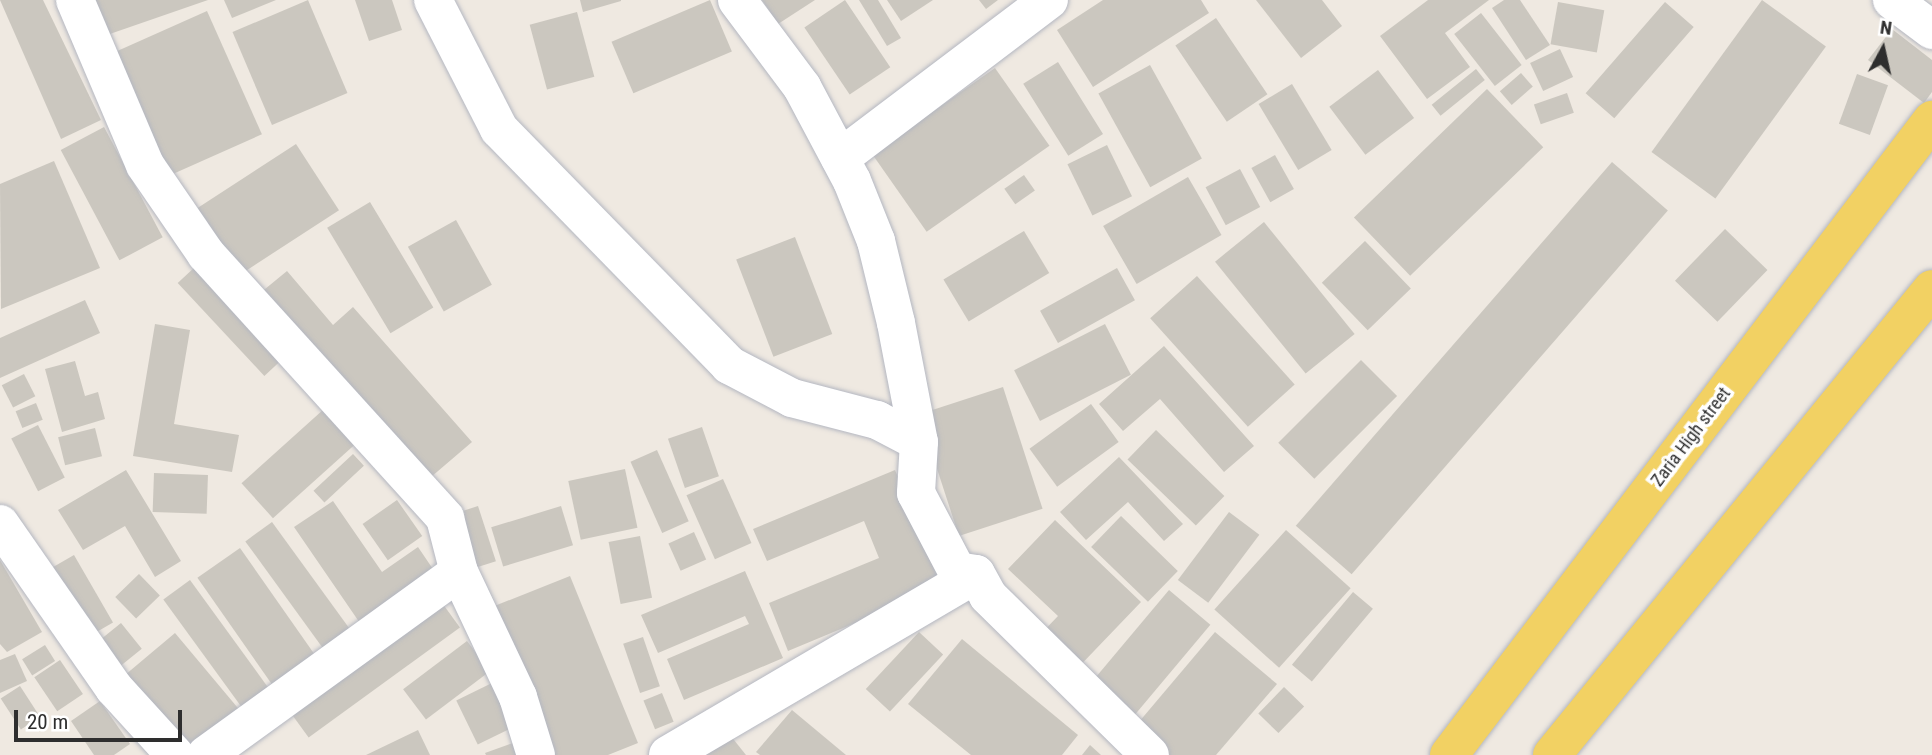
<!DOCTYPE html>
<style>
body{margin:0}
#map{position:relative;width:1932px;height:755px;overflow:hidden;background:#efe9e1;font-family:"Roboto Condensed",sans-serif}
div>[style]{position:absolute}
.building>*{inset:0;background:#cbc7bf;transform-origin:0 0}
.roads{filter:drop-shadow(0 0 2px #b4b7c1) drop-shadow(0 0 2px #b4b7c1)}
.street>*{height:38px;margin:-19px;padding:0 19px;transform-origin:19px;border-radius:19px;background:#fff}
.primary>*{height:38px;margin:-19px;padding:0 19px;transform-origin:19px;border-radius:19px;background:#f2d163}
span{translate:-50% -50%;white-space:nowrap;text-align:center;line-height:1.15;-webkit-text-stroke:7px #fff;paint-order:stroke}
.street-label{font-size:18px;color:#2e2e2e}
.north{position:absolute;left:1848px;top:14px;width:70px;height:70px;-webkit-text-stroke:5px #fff;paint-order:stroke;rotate:8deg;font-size:19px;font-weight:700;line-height:28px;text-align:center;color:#2e2e2e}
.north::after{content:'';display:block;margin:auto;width:24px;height:32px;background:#2e2e2e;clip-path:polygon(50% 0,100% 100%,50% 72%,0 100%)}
.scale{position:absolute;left:14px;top:710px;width:168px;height:32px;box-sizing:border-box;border:4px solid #2e2e2e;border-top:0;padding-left:9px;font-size:21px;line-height:24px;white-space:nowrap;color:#2e2e2e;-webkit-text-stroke:5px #fff;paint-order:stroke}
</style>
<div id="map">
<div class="building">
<i style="clip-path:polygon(0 0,43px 0,101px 120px,61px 139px)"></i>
<i style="clip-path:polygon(91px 0,208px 0,104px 36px)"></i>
<i style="clip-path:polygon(224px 0,276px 0,232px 18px)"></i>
<i style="left:308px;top:0;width:101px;height:82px;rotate:67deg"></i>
<i style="clip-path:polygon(355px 0,392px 0,402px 30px,369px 41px)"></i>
<i style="clip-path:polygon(580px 0,621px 0,621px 1px,583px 12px)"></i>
<i style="left:710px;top:0;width:56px;height:107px;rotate:67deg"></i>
<i style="clip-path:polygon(762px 0,815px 0,778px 24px)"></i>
<i style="left:845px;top:0;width:81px;height:49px;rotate:56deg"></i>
<i style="clip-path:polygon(859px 0,878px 0,901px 38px,887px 46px)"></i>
<i style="clip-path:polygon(887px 0,933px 0,901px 21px)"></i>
<i style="clip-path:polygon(979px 0,998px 0,986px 9px)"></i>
<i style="clip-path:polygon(1103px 0,1201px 0,1209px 13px,1093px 87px,1057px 30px)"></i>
<i style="clip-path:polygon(1256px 0,1322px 0,1342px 26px,1301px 58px)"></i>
<i style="clip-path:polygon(1428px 0,1489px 0,1445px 33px,1470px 67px,1427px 99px,1380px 36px)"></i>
<i style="clip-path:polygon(1504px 0,1520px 0,1550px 45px,1526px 60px,1492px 8px)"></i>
<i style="left:1762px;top:0;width:79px;height:188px;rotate:36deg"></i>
<i style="left:1558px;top:2px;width:47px;height:43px;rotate:10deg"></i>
<i style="left:1665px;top:2px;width:38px;height:121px;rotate:41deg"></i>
<i style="left:207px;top:11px;width:135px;height:100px;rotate:66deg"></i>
<i style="left:577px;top:12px;width:67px;height:49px;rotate:75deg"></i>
<i style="left:1481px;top:13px;width:66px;height:34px;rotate:52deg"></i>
<i style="left:1216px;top:18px;width:92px;height:49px;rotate:56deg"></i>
<i style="clip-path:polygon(1892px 29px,1932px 60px,1932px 92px,1924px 103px,1868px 60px)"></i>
<i style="left:1560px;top:49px;width:31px;height:33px;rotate:65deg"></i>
<i style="left:1058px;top:62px;width:85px;height:41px;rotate:58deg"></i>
<i style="left:1150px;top:65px;width:107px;height:59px;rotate:61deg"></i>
<i style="left:995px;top:68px;width:95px;height:150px;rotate:55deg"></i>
<i style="left:1476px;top:69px;width:14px;height:57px;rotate:51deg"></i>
<i style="left:1378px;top:70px;width:60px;height:61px;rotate:53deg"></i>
<i style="left:1521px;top:73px;width:18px;height:28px;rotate:49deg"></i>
<i style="left:1857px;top:74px;width:33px;height:53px;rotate:20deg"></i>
<i style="left:1292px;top:84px;width:77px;height:39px;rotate:59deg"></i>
<i style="left:1487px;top:89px;width:81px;height:185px;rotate:46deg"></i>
<i style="left:1567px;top:93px;width:21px;height:35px;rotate:71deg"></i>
<i style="left:104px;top:127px;width:125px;height:49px;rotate:62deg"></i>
<i style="left:296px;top:144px;width:79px;height:127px;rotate:57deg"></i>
<i style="left:1107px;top:145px;width:57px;height:44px;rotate:64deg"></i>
<i style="left:1275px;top:155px;width:39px;height:27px;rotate:61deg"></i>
<i style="clip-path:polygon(54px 161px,100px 268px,1px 309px,0 184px)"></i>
<i style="left:1612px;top:162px;width:74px;height:482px;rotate:41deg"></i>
<i style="left:1240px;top:169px;width:43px;height:39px;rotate:62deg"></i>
<i style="left:1024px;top:175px;width:19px;height:24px;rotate:55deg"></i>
<i style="left:1188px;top:177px;width:67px;height:98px;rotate:60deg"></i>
<i style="left:370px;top:202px;width:123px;height:50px;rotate:59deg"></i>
<i style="left:456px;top:220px;width:74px;height:55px;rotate:61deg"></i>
<i style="left:1264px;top:222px;width:144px;height:63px;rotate:51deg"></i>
<i style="left:1725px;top:229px;width:59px;height:72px;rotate:44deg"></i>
<i style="left:1024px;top:231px;width:49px;height:94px;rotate:59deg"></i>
<i style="left:795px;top:237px;width:104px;height:63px;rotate:69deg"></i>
<i style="left:1365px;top:241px;width:66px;height:60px;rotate:46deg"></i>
<i style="left:196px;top:266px;width:127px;height:25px;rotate:47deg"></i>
<i style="left:1117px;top:268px;width:37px;height:88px;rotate:61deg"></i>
<i style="clip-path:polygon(287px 271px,333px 325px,353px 307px,472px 442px,424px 483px,259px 294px)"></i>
<i style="left:1197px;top:276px;width:146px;height:63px;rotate:48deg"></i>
<i style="clip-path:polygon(85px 300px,100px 333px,0 378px,0 338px)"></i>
<i style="clip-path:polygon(155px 324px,190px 330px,174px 424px,239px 435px,232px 472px,133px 456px)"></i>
<i style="left:1105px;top:324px;width:57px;height:102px;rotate:63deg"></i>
<i style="clip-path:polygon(1164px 346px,1254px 446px,1224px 472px,1160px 399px,1123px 431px,1099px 404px)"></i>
<i style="left:1361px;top:360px;width:51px;height:117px;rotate:45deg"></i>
<i style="clip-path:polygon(75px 361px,85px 396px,98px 392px,105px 419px,62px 432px,45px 369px)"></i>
<i style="left:24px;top:374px;width:25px;height:25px;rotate:63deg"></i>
<i style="left:1003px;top:387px;width:128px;height:88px;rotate:72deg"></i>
<i style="left:36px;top:403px;width:18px;height:22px;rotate:68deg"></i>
<i style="left:1091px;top:404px;width:47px;height:76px;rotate:54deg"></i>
<i style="left:324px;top:409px;width:47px;height:111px;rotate:48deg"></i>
<i style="left:38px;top:425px;width:59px;height:30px;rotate:63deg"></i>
<i style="left:702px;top:427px;width:52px;height:36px;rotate:71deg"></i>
<i style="left:95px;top:428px;width:29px;height:38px;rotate:76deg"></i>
<i style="left:1156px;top:430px;width:95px;height:41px;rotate:44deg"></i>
<i style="left:657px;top:450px;width:78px;height:29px;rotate:66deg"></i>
<i style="left:353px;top:454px;width:16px;height:54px;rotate:47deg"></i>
<i style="clip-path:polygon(1119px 457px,1183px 524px,1164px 541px,1128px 502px,1086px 540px,1060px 512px)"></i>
<i style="left:625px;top:469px;width:60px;height:58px;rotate:78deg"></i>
<i style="clip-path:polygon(126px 470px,181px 561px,155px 577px,125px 526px,83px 550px,58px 510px)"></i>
<i style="clip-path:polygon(895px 470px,944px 586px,788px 651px,769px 603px,879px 558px,864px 521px,767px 561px,753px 529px)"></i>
<i style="left:154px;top:473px;width:54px;height:39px;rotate:2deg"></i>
<i style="left:723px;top:479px;width:70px;height:40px;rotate:66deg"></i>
<i style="left:397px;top:500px;width:44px;height:42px;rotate:55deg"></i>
<i style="clip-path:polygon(333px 501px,382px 572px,418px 547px,439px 578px,364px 629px,294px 527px)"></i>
<i style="left:478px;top:506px;width:58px;height:29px;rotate:72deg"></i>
<i style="left:561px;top:506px;width:41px;height:73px;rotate:73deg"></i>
<i style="left:1229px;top:512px;width:38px;height:85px;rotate:37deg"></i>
<i style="left:1121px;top:516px;width:79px;height:43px;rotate:44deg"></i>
<i style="clip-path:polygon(1055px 520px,1141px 602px,1071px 675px,1034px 641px,1058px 616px,1008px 569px)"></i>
<i style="left:272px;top:522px;width:137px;height:33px;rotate:54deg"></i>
<i style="left:1286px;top:530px;width:87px;height:107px;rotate:42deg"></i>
<i style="left:694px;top:532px;width:30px;height:28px;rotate:66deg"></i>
<i style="left:640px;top:536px;width:63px;height:32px;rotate:79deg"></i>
<i style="left:240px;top:548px;width:146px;height:52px;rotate:55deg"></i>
<i style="left:74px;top:555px;width:78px;height:27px;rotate:60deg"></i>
<i style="clip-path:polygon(0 560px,42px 632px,7px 652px,0 644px)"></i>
<i style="clip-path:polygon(745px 571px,783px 658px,684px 700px,667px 659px,749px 624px,745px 616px,658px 653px,641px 615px)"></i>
<i style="left:139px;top:574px;width:30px;height:33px;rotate:46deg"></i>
<i style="clip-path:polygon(570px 576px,638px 743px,608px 755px,546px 755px,487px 609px)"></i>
<i style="left:190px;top:580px;width:143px;height:33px;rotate:54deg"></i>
<i style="left:1169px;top:590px;width:54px;height:124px;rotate:40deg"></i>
<i style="left:1353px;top:592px;width:26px;height:95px;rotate:40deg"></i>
<i style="left:437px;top:596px;width:39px;height:187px;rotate:54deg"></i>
<i style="left:121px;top:623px;width:33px;height:35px;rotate:51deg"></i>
<i style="left:919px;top:632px;width:33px;height:78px;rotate:43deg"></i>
<i style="clip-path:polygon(1215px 632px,1277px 684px,1216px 755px,1164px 755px,1133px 729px)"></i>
<i style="left:175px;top:633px;width:104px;height:73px;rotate:50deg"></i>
<i style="left:643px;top:637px;width:52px;height:21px;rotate:71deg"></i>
<i style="clip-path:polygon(962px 639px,1078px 735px,1062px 755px,971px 755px,908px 704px)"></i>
<i style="left:467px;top:641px;width:38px;height:80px;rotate:53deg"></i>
<i style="left:45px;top:645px;width:19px;height:27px;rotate:58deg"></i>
<i style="clip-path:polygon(15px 654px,27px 681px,0 693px,0 660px)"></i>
<i style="left:60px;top:660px;width:41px;height:31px;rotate:56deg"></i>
<i style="left:494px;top:682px;width:49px;height:42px;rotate:64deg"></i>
<i style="left:20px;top:686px;width:37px;height:23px;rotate:57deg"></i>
<i style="left:1284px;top:687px;width:28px;height:37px;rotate:44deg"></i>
<i style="left:662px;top:693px;width:31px;height:20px;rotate:68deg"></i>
<i style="clip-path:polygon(100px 701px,130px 744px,114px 755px,94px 755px,71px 721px)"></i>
<i style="clip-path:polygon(792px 710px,846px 755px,760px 755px,756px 752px)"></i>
<i style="clip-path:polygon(418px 730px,430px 755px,366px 755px)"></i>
<i style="clip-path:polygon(726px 730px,746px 755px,694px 755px)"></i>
<i style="clip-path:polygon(521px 740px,526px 755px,486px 755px,485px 753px)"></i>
<i style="clip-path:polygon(1090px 745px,1101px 755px,1082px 755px)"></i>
</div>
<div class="roads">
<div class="street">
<i style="left:75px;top:0;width:179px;rotate:67deg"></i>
<i style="left:145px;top:165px;width:108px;rotate:55.6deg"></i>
<i style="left:206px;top:254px;width:356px;rotate:47.8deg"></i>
<i style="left:445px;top:518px;width:56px;rotate:75.5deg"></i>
<i style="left:459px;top:572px;width:138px;rotate:64.7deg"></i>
<i style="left:518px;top:697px;width:61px;rotate:72.8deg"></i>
<i style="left:433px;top:0;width:145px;rotate:62.9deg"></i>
<i style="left:499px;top:129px;width:330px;rotate:45.7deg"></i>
<i style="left:729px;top:365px;width:71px;rotate:27.6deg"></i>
<i style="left:792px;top:398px;width:88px;rotate:14.5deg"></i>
<i style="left:877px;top:420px;width:47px;rotate:27.6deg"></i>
<i style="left:737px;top:0;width:109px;rotate:53.2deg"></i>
<i style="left:802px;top:87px;width:106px;rotate:62deg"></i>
<i style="left:852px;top:181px;width:65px;rotate:68.2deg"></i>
<i style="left:876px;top:241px;width:84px;rotate:76.3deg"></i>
<i style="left:896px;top:323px;width:121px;rotate:79.1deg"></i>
<i style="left:919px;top:442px;width:51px;rotate:93.4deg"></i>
<i style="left:916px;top:493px;width:88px;rotate:62.3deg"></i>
<i style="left:957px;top:571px;width:19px;rotate:9deg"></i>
<i style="left:1892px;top:0;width:50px;rotate:36.9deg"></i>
<i style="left:840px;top:158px;width:262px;rotate:-37.1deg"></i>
<i style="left:0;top:524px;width:200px;rotate:55.2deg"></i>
<i style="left:114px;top:688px;width:91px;rotate:47.7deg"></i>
<i style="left:976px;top:574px;width:25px;rotate:61deg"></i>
<i style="left:988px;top:596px;width:227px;rotate:44.5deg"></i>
<i style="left:206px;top:755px;width:312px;rotate:-35.9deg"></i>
<i style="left:668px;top:755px;width:357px;rotate:-30.4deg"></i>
</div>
<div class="primary">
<i style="left:1449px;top:755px;width:798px;rotate:-52.74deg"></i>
<i style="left:1552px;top:755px;width:601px;rotate:-50.8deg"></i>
</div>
</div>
<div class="street-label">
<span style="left:1691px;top:437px;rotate:-53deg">Zaria High street</span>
</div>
<div class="north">N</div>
<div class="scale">20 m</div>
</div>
